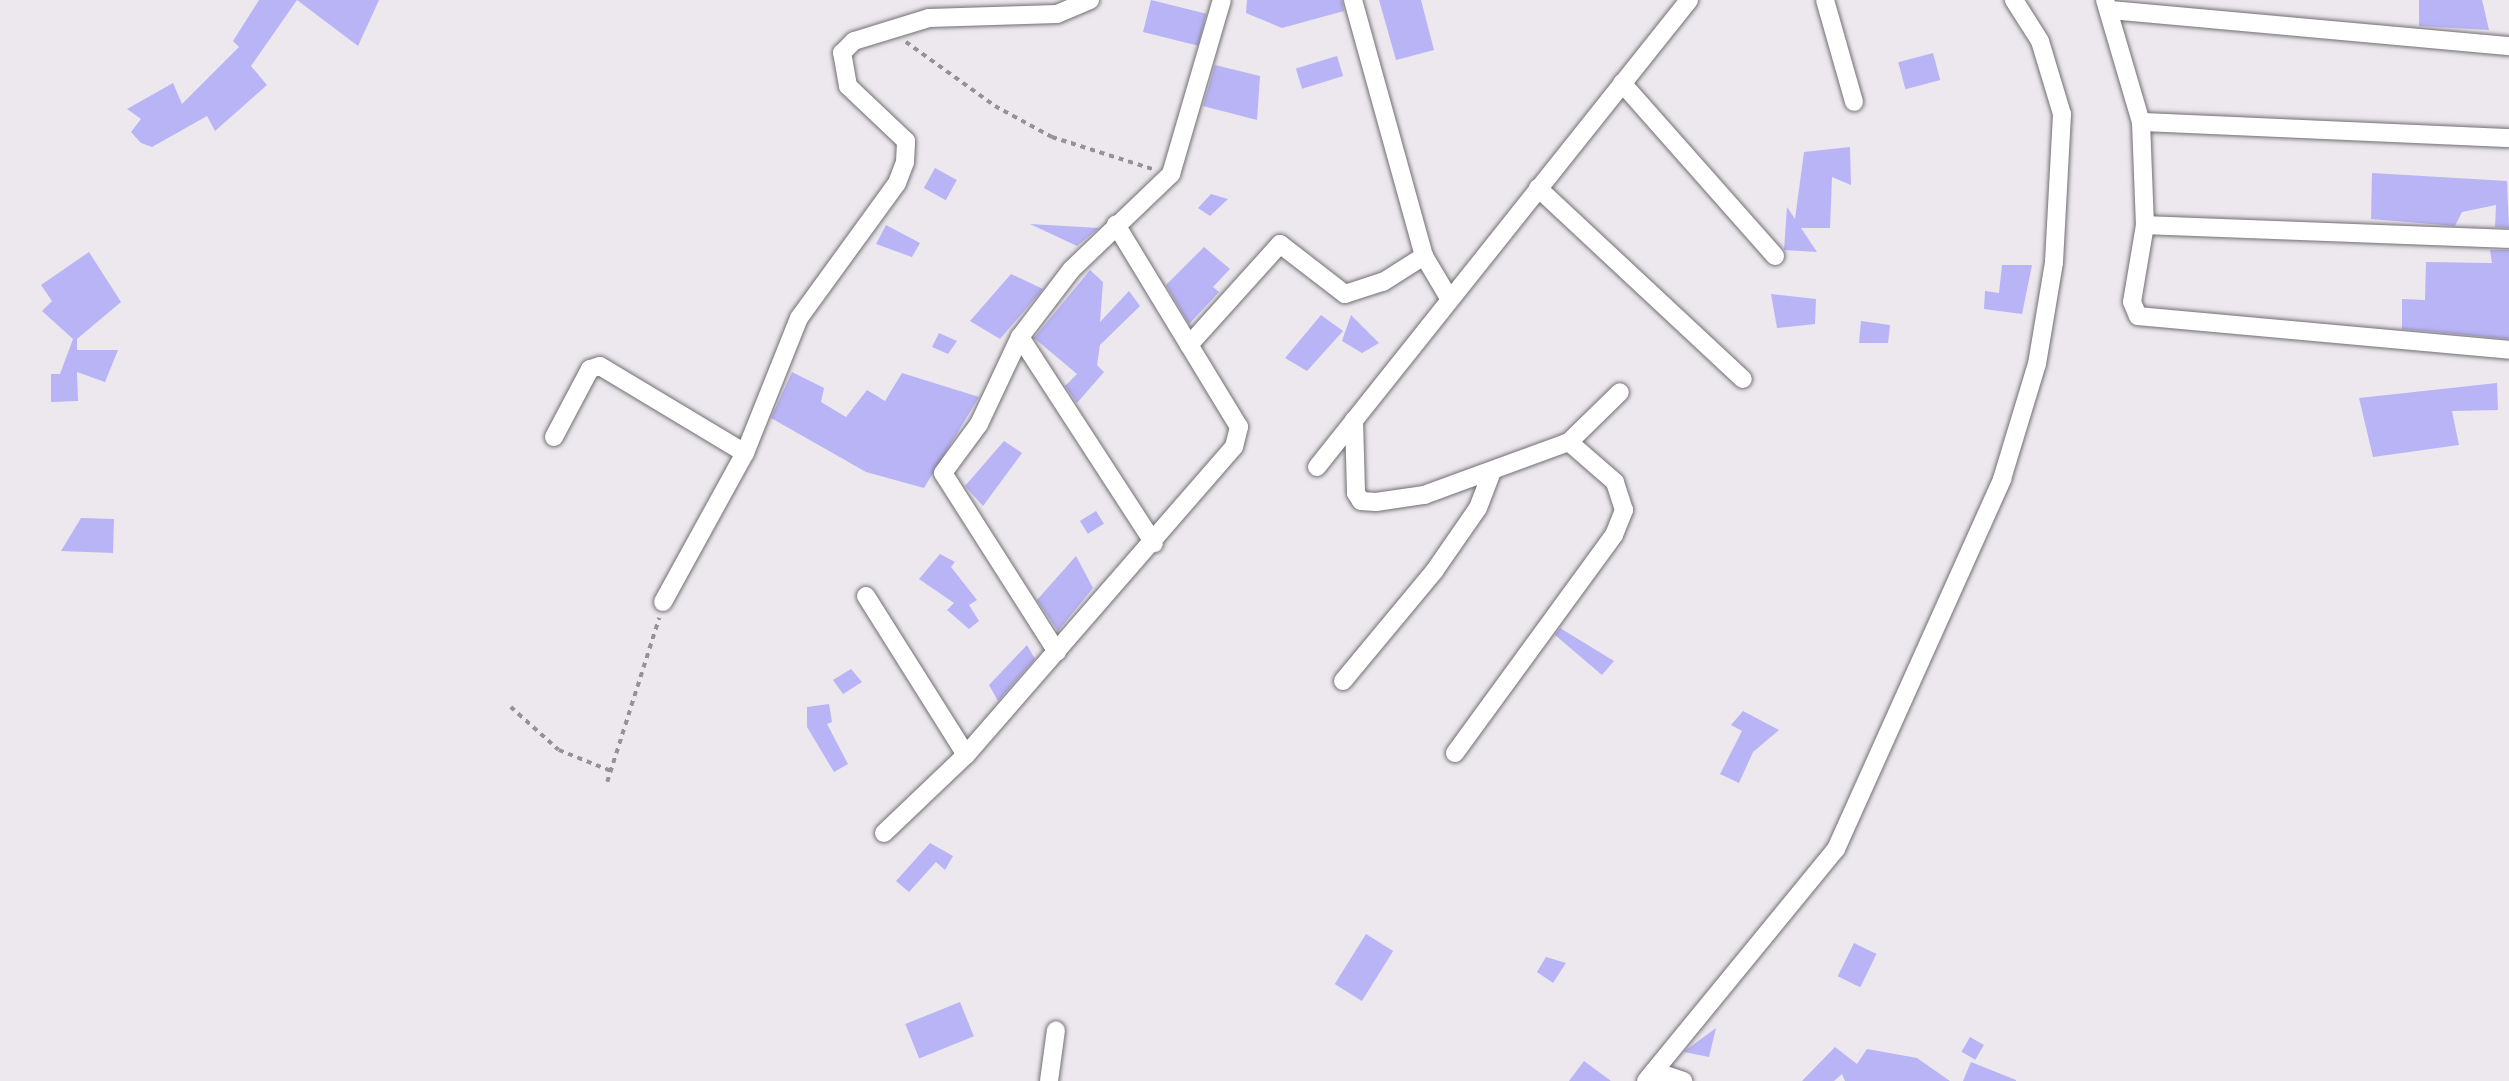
<!DOCTYPE html>
<style>
body{margin:0}
#map{position:relative;width:2509px;height:1081px;overflow:hidden;background:#ece8ee;font-family:"Titillium Web",sans-serif}
div>[style]{position:absolute}
.building>*{inset:0;background:#b9b4f6;transform-origin:0 0}
.path>*{height:3.5px;margin-top:-1.75px;transform-origin:0;background:repeating-linear-gradient(90deg,#959296 0 5px,transparent 0 10px)}
.roads{filter:drop-shadow(0 0 2px #726e73) drop-shadow(0 0 2px #726e73)}
.minor>*{height:18px;margin:-9px;padding:0 9px;transform-origin:9px;border-radius:9px;background:#fff}
span{translate:-50% -50%;white-space:nowrap;text-align:center;line-height:1.15;-webkit-text-stroke:6px #ece8ee;paint-order:stroke}
</style>
<div id="map">
<div class="building">
<i style="clip-path:polygon(259px 0,297px 0,251px 66px,267px 85px,215px 131px,207px 116px,152px 147px,141px 143px,131px 132px,141px 119px,127px 109px,173px 83px,182px 104px,239px 47px,233px 41px)"></i>
<i style="clip-path:polygon(297px 0,379px 0,358px 46px)"></i>
<i style="left:1151px;top:0;width:57px;height:33px;rotate:14deg"></i>
<i style="clip-path:polygon(1247px 0,1342px 0,1344px 11px,1282px 28px,1246px 13px)"></i>
<i style="clip-path:polygon(1379px 0,1421px 0,1434px 50px,1396px 60px)"></i>
<i style="clip-path:polygon(2419px 0,2482px 0,2489px 30px,2419px 26px)"></i>
<i style="left:1933px;top:53px;width:28px;height:36px;rotate:75deg"></i>
<i style="left:1337px;top:56px;width:21px;height:43px;rotate:73deg"></i>
<i style="clip-path:polygon(1215px 65px,1260px 76px,1257px 120px,1203px 106px)"></i>
<i style="clip-path:polygon(1850px 147px,1851px 185px,1832px 177px,1830px 228px,1801px 228px,1817px 252px,1784px 250px,1787px 207px,1795px 219px,1804px 152px)"></i>
<i style="left:935px;top:168px;width:25px;height:23px;rotate:29deg"></i>
<i style="clip-path:polygon(2372px 173px,2507px 181px,2509px 228px,2495px 227px,2496px 205px,2462px 212px,2455px 226px,2371px 219px)"></i>
<i style="clip-path:polygon(1211px 194px,1228px 199px,1210px 216px,1198px 208px)"></i>
<i style="clip-path:polygon(1030px 224px,1099px 228px,1077px 246px)"></i>
<i style="clip-path:polygon(886px 225px,920px 243px,912px 257px,876px 244px)"></i>
<i style="clip-path:polygon(1204px 247px,1230px 269px,1213px 287px,1219px 292px,1189px 324px,1166px 285px)"></i>
<i style="clip-path:polygon(2490px 250px,2509px 250px,2509px 339px,2402px 329px,2402px 299px,2425px 300px,2426px 262px,2492px 263px)"></i>
<i style="clip-path:polygon(89px 252px,121px 302px,77px 339px,77px 350px,118px 350px,105px 382px,77px 372px,78px 401px,51px 402px,51px 374px,60px 374px,73px 339px,42px 311px,52px 301px,41px 285px)"></i>
<i style="clip-path:polygon(2002px 265px,2032px 265px,2022px 314px,1984px 309px,1985px 291px,1999px 293px)"></i>
<i style="clip-path:polygon(1090px 270px,1103px 282px,1100px 322px,1129px 291px,1140px 306px,1100px 345px,1097px 365px,1104px 372px,1077px 403px,1065px 386px,1077px 374px,1034px 338px)"></i>
<i style="clip-path:polygon(1011px 274px,1043px 289px,1000px 339px,970px 321px)"></i>
<i style="clip-path:polygon(1771px 294px,1816px 299px,1815px 324px,1777px 328px)"></i>
<i style="clip-path:polygon(1321px 315px,1343px 331px,1307px 371px,1285px 358px)"></i>
<i style="clip-path:polygon(1351px 315px,1379px 343px,1362px 353px,1342px 341px)"></i>
<i style="clip-path:polygon(1861px 321px,1890px 325px,1888px 343px,1859px 343px)"></i>
<i style="clip-path:polygon(939px 333px,957px 341px,948px 354px,932px 347px)"></i>
<i style="clip-path:polygon(792px 372px,824px 388px,821px 402px,846px 417px,867px 390px,885px 401px,902px 373px,979px 397px,924px 488px,866px 472px,771px 418px)"></i>
<i style="clip-path:polygon(2497px 383px,2498px 410px,2452px 411px,2459px 445px,2373px 457px,2359px 398px)"></i>
<i style="clip-path:polygon(1004px 441px,1022px 453px,983px 506px,965px 486px)"></i>
<i style="left:1096px;top:511px;width:15px;height:19px;rotate:58deg"></i>
<i style="clip-path:polygon(81px 518px,114px 519px,113px 553px,61px 551px)"></i>
<i style="clip-path:polygon(940px 554px,955px 562px,951px 567px,977px 600px,969px 605px,979px 621px,969px 629px,947px 610px,954px 603px,919px 579px)"></i>
<i style="clip-path:polygon(1076px 556px,1093px 588px,1058px 631px,1037px 600px)"></i>
<i style="clip-path:polygon(1560px 628px,1614px 661px,1602px 675px,1555px 635px)"></i>
<i style="clip-path:polygon(1027px 645px,1035px 659px,998px 701px,989px 685px)"></i>
<i style="clip-path:polygon(851px 669px,862px 682px,843px 694px,833px 680px)"></i>
<i style="clip-path:polygon(829px 704px,832px 722px,827px 724px,848px 764px,834px 772px,807px 727px,807px 707px)"></i>
<i style="clip-path:polygon(1743px 711px,1779px 730px,1753px 752px,1739px 783px,1720px 774px,1742px 731px,1731px 725px)"></i>
<i style="clip-path:polygon(930px 843px,953px 856px,945px 870px,936px 862px,909px 892px,896px 881px)"></i>
<i style="left:1366px;top:934px;width:32px;height:59px;rotate:32deg"></i>
<i style="left:1854px;top:943px;width:25px;height:37px;rotate:26deg"></i>
<i style="clip-path:polygon(1546px 957px,1566px 963px,1553px 983px,1537px 972px)"></i>
<i style="left:960px;top:1002px;width:37px;height:59px;rotate:68deg"></i>
<i style="clip-path:polygon(1716px 1028px,1709px 1057px,1684px 1052px,1686px 1050px)"></i>
<i style="left:1970px;top:1037px;width:16px;height:17px;rotate:30deg"></i>
<i style="clip-path:polygon(1835px 1047px,1857px 1064px,1867px 1049px,1917px 1058px,1950px 1081px,1845px 1081px,1842px 1074px,1834px 1081px,1802px 1081px)"></i>
<i style="clip-path:polygon(1584px 1061px,1611px 1081px,1569px 1081px)"></i>
<i style="clip-path:polygon(1971px 1062px,2016px 1080px,2016px 1081px,1963px 1081px)"></i>
</div>
<div class="path">
<i style="left:906px;top:42px;width:110px;rotate:35.7deg"></i>
<i style="left:995px;top:106px;width:65px;rotate:28.5deg"></i>
<i style="left:1052px;top:137px;width:105px;rotate:17.7deg"></i>
<i style="left:511px;top:707px;width:64px;rotate:41.9deg"></i>
<i style="left:559px;top:750px;width:56px;rotate:22deg"></i>
<i style="left:607px;top:782px;width:172px;rotate:-72.4deg"></i>
</div>
<div class="roads">
<div class="minor">
<i style="left:1353px;top:0;width:266px;rotate:74.5deg"></i>
<i style="left:1424px;top:256px;width:49px;rotate:59.2deg"></i>
<i style="left:1825px;top:0;width:106px;rotate:74.1deg"></i>
<i style="left:2105px;top:0;width:127px;rotate:73.6deg"></i>
<i style="left:2141px;top:122px;width:103px;rotate:87.8deg"></i>
<i style="left:2145px;top:225px;width:78px;rotate:99.6deg"></i>
<i style="left:2132px;top:302px;width:15px;rotate:67deg"></i>
<i style="left:2138px;top:316px;width:373px;rotate:5.2deg"></i>
<i style="left:2111px;top:10px;width:400px;rotate:5.2deg"></i>
<i style="left:1622px;top:83px;width:231px;rotate:48.5deg"></i>
<i style="left:2141px;top:122px;width:368px;rotate:2.5deg"></i>
<i style="left:1538px;top:188px;width:280px;rotate:43deg"></i>
<i style="left:2145px;top:225px;width:364px;rotate:2.2deg"></i>
<i style="left:1020px;top:337px;width:246px;rotate:57deg"></i>
<i style="left:1189px;top:345px;width:136px;rotate:-48deg"></i>
<i style="left:1280px;top:244px;width:82px;rotate:37.6deg"></i>
<i style="left:1345px;top:294px;width:40px;rotate:-18deg"></i>
<i style="left:1383px;top:282px;width:49px;rotate:-32.4deg"></i>
<i style="left:1354px;top:420px;width:73px;rotate:88.4deg"></i>
<i style="left:1356px;top:493px;width:9px;rotate:58deg"></i>
<i style="left:1361px;top:501px;width:15px;rotate:4deg"></i>
<i style="left:1376px;top:502px;width:49px;rotate:-8.3deg"></i>
<i style="left:1424px;top:495px;width:154px;rotate:-20.1deg"></i>
<i style="left:1569px;top:442px;width:71px;rotate:-44.4deg"></i>
<i style="left:554px;top:437px;width:77px;rotate:-62.1deg"></i>
<i style="left:590px;top:369px;width:10px;rotate:-17deg"></i>
<i style="left:600px;top:366px;width:169px;rotate:31deg"></i>
<i style="left:1317px;top:467px;width:597px;rotate:-51.46deg"></i>
<i style="left:866px;top:596px;width:188px;rotate:57.8deg"></i>
<i style="left:663px;top:602px;width:170px;rotate:-61.2deg"></i>
<i style="left:745px;top:453px;width:145px;rotate:-68.2deg"></i>
<i style="left:799px;top:318px;width:167px;rotate:-54deg"></i>
<i style="left:897px;top:183px;width:22px;rotate:-69deg"></i>
<i style="left:905px;top:162px;width:21px;rotate:-87deg"></i>
<i style="left:906px;top:141px;width:80px;rotate:-136.5deg"></i>
<i style="left:848px;top:86px;width:34px;rotate:-100deg"></i>
<i style="left:842px;top:53px;width:17px;rotate:-45deg"></i>
<i style="left:854px;top:41px;width:78px;rotate:-17deg"></i>
<i style="left:929px;top:18px;width:128px;rotate:-1.8deg"></i>
<i style="left:1057px;top:14px;width:36px;rotate:-23deg"></i>
<i style="left:1057px;top:652px;width:212px;rotate:-122.5deg"></i>
<i style="left:943px;top:473px;width:61px;rotate:-53.7deg"></i>
<i style="left:979px;top:424px;width:96px;rotate:-64.8deg"></i>
<i style="left:1020px;top:337px;width:84px;rotate:-52.7deg"></i>
<i style="left:1071px;top:270px;width:139px;rotate:-43.8deg"></i>
<i style="left:1171px;top:174px;width:181px;rotate:-73.7deg"></i>
<i style="left:1343px;top:681px;width:144px;rotate:-50.3deg"></i>
<i style="left:1435px;top:570px;width:75px;rotate:-55.3deg"></i>
<i style="left:1478px;top:508px;width:39px;rotate:-69deg"></i>
<i style="left:1455px;top:753px;width:270px;rotate:-53.9deg"></i>
<i style="left:1614px;top:535px;width:27px;rotate:-68deg"></i>
<i style="left:1624px;top:510px;width:29px;rotate:-108deg"></i>
<i style="left:1615px;top:482px;width:61px;rotate:-139deg"></i>
<i style="left:884px;top:833px;width:113px;rotate:-43.6deg"></i>
<i style="left:966px;top:755px;width:408px;rotate:-49deg"></i>
<i style="left:1234px;top:447px;width:21px;rotate:-76deg"></i>
<i style="left:1239px;top:427px;width:237px;rotate:-121.3deg"></i>
<i style="left:1654px;top:1071px;width:31px;rotate:19deg"></i>
<i style="left:1049px;top:1081px;width:51px;rotate:-82.2deg"></i>
<i style="left:1646px;top:1081px;width:300px;rotate:-50.7deg"></i>
<i style="left:1836px;top:849px;width:406px;rotate:-65.8deg"></i>
<i style="left:2002px;top:479px;width:120px;rotate:-73.1deg"></i>
<i style="left:2037px;top:364px;width:103px;rotate:-80.5deg"></i>
<i style="left:2054px;top:262px;width:148px;rotate:-86.9deg"></i>
<i style="left:2062px;top:114px;width:76px;rotate:-106.8deg"></i>
<i style="left:2040px;top:41px;width:49px;rotate:-122.4deg"></i>
</div>
</div>
</div>
